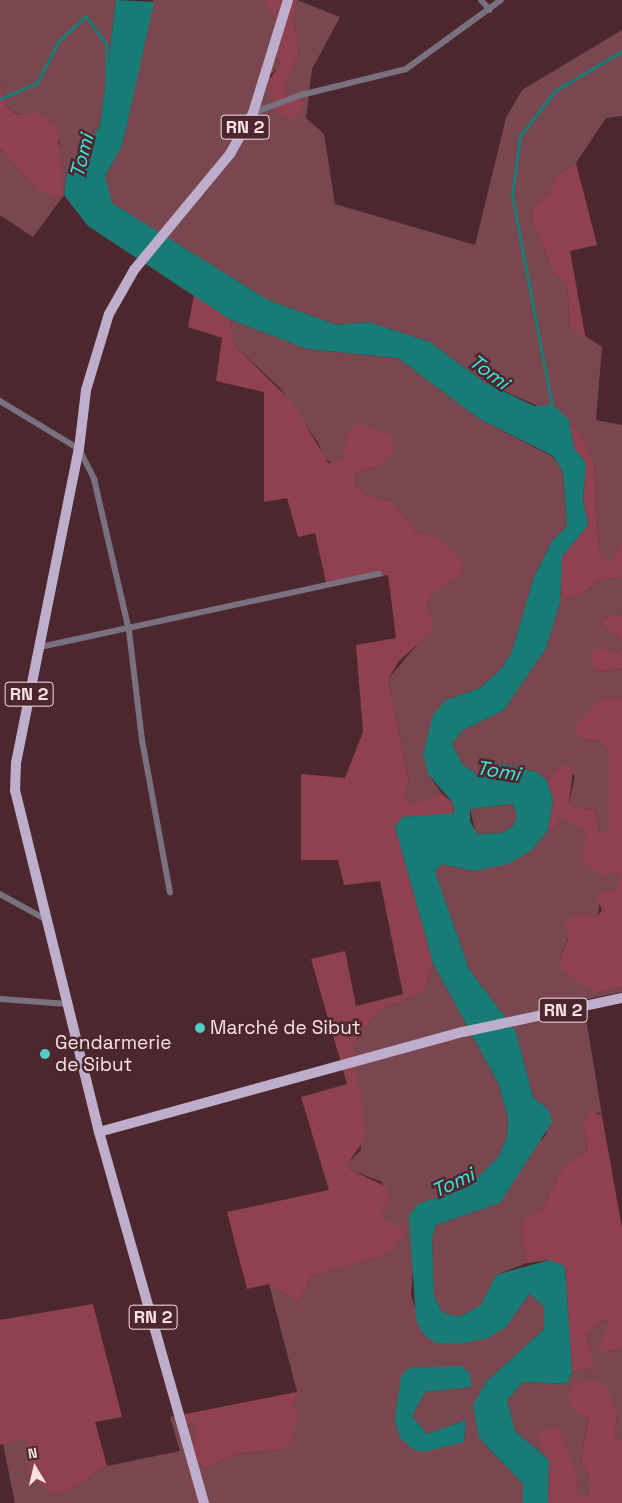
<!DOCTYPE html>
<meta charset="utf-8">
<style>
body{margin:0}
#map{position:relative;width:622px;height:1503px;overflow:hidden;background:#4c282e;font-family:"Space Grotesk",sans-serif}
div>[style]{position:absolute}
.green>*{inset:0;background:#79474f}
.forest>*{inset:0;background:#8f4150}
.water>*{inset:0;background:#197b76}
.stream>*{height:2.5px;margin:-1.25px;padding:0 1.25px;transform-origin:1.25px;border-radius:1.25px;background:#197b76}
.street>*{height:6px;margin:-3px;padding:0 3px;transform-origin:3px;border-radius:3px;background:#797180}
.primary>*{height:10px;margin:-5px;padding:0 5px;transform-origin:5px;border-radius:5px;background:#beaecb}
.dots>*{width:14px;height:14px;translate:-50% -50%;box-sizing:border-box;border:2px solid #4c282e;border-radius:50%}
span{translate:-50% -50%;white-space:nowrap;text-align:center;line-height:1.15;-webkit-text-stroke:5px #4c282e;paint-order:stroke}
.shield-label span{padding:1px 4px;background:#4c282e;border:1px solid;border-radius:4px;-webkit-text-stroke-width:0}
.shield-label{font-size:18px;color:#fae2e4;font-weight:700}
.poi-label{font-size:19px;color:#fae2e4}
.left{translate:0 -50%;text-align:left}
.water-label{font-size:20px;color:#38e9e0;font-style:italic}
.north{position:absolute;left:10px;top:1443px;width:50px;height:50px;-webkit-text-stroke:4px #4c282e;paint-order:stroke;rotate:351deg;font-size:14px;font-weight:700;line-height:20px;text-align:center;color:#fae2e4}
.north::after{content:'';display:block;margin:auto;width:18px;height:22px;background:#fae2e4;clip-path:polygon(50% 0,100% 100%,50% 72%,0 100%)}
</style>
<div id="map">
<div class="green">
<i style="clip-path:polygon(0 0,116px 0,100px 126px,67px 172px,64px 195px,33px 237px,0 215px,0 148px,34px 187px,64px 194px,57px 156px,60px 142px,7px 107px,0 82px)"></i>
<i style="clip-path:polygon(153px 0,267px 0,267px 7px,277px 20px,270px 47px,280px 65px,270px 75px,272px 102px,305px 102px,286px 92px,285px 85px,299px 53px,293px 19px,297px 0,340px 17px,312px 69px,306px 118px,324px 134px,335px 204px,475px 245px,506px 118px,522px 90px,622px 30px,622px 116px,606px 118px,576px 163px,555px 177px,551px 191px,535px 205px,531px 218px,554px 273px,567px 283px,570px 326px,602px 347px,596px 420px,622px 425px,622px 542px,608px 566px,599px 549px,594px 462px,581px 433px,569px 420px,484px 382px,430px 342px,368px 322px,337px 325px,268px 300px,111px 203px,105px 176px,122px 146px)"></i>
<i style="clip-path:polygon(229px 319px,307px 349px,398px 358px,478px 418px,553px 457px,563px 472px,567px 526px,552px 541px,534px 577px,512px 651px,502px 668px,480px 688px,446px 700px,429px 775px,442px 794px,411px 803px,405px 799px,409px 781px,388px 679px,434px 625px,427px 606px,432px 592px,461px 575px,437px 537px,416px 532px,393px 502px,367px 495px,355px 486px,356px 472px,381px 465px,348px 434px,342px 461px,335px 464px,323px 458px,319px 444px,280px 388px,236px 347px)"></i>
<i style="clip-path:polygon(622px 578px,622px 616px,611px 614px,600px 623px,622px 641px,622px 648px,619px 653px,599px 647px,596px 672px,622px 669px,622px 699px,612px 697px,580px 739px,601px 741px,609px 753px,610px 832px,599px 831px,596px 811px,569px 804px,575px 776px,560px 764px,547px 781px,537px 772px,501px 764px,477px 774px,463px 765px,452px 744px,463px 730px,504px 710px,546px 648px,560px 602px,585px 592px,600px 579px)"></i>
<i style="clip-path:polygon(513px 804px,517px 816px,513px 826px,501px 833px,476px 834px,470px 809px)"></i>
<i style="clip-path:polygon(560px 816px,587px 831px,620px 871px,618px 891px,601px 891px,598px 916px,577px 913px,560px 959px,597px 993px,622px 987px,622px 992px,583px 1000px,602px 1116px,598px 1112px,582px 1122px,588px 1151px,564px 1165px,542px 1209px,524px 1218px,521px 1232px,527px 1263px,496px 1275px,481px 1305px,459px 1317px,442px 1312px,434px 1296px,432px 1238px,436px 1225px,500px 1203px,529px 1151px,546px 1135px,549px 1110px,533px 1097px,516px 1032px,469px 969px,435px 872px,441px 864px,474px 871px,532px 850px,548px 830px,556px 829px)"></i>
<i style="clip-path:polygon(evenodd,433px 963px,499px 1085px,508px 1118px,507px 1138px,499px 1157px,468px 1187px,418px 1204px,411px 1295px,424px 1335px,506px 1327px,531px 1292px,544px 1307px,544px 1329px,486px 1382px,479px 1438px,523px 1484px,523px 1503px,15px 1503px,3px 1444px,26px 1438px,28px 1451px,70px 1490px,107px 1466px,180px 1451px,170px 1417px,196px 1427px,192px 1454px,204px 1469px,236px 1454px,278px 1450px,297px 1392px,269px 1284px,299px 1302px,312px 1276px,379px 1257px,402px 1227px,382px 1220px,380px 1212px,389px 1201px,382px 1182px,349px 1169px,349px 1162px,361px 1150px,353px 1045px,378px 1011px,423px 992px,433px 963px,401px 1376px,470px 1387px,425px 1392px,412px 1416px,427px 1434px,466px 1420px,464px 1442px,400px 1438px,401px 1376px)"></i>
<i style="clip-path:polygon(601px 1320px,609px 1321px,603px 1353px,622px 1349px,622px 1440px,615px 1437px,617px 1415px,588px 1418px,581px 1460px,590px 1479px,590px 1493px,584px 1498px,578px 1495px,577px 1475px,549px 1460px,515px 1431px,507px 1400px,523px 1382px,567px 1384px,572px 1372px,595px 1367px,586px 1335px)"></i>
</div>
<div class="forest">
<i style="clip-path:polygon(267px 0,297px 0,293px 19px,299px 53px,285px 85px,286px 92px,305px 102px,295px 120px,278px 115px,272px 102px,268px 82px,280px 64px,270px 47px,277px 20px,266px 7px)"></i>
<i style="clip-path:polygon(0 82px,7px 107px,18px 115px,39px 112px,57px 128px,64px 195px,51px 196px,34px 187px,0 148px)"></i>
<i style="clip-path:polygon(576px 163px,597px 245px,570px 251px,586px 340px,570px 326px,567px 283px,554px 273px,531px 218px,535px 205px,551px 191px,555px 177px)"></i>
<i style="clip-path:polygon(194px 295px,229px 319px,236px 347px,293px 403px,328px 463px,342px 460px,348px 433px,358px 423px,391px 435px,394px 450px,381px 465px,356px 472px,355px 486px,367px 495px,393px 502px,416px 532px,437px 537px,463px 561px,461px 575px,432px 593px,427px 606px,434px 625px,431px 632px,399px 661px,388px 679px,409px 781px,405px 799px,411px 803px,442px 794px,453px 803px,454px 814px,402px 817px,395px 827px,433px 963px,423px 992px,378px 1011px,353px 1045px,366px 1137px,349px 1162px,349px 1169px,387px 1187px,389px 1201px,381px 1212px,382px 1219px,402px 1227px,404px 1234px,396px 1246px,379px 1257px,312px 1276px,299px 1302px,269px 1284px,247px 1289px,227px 1212px,329px 1190px,301px 1097px,347px 1084px,311px 959px,345px 951px,356px 1006px,403px 994px,380px 881px,344px 885px,338px 860px,301px 860px,301px 774px,345px 778px,363px 732px,356px 645px,396px 638px,388px 575px,327px 587px,315px 533px,298px 537px,287px 498px,264px 502px,264px 392px,216px 381px,222px 338px,188px 327px)"></i>
<i style="clip-path:polygon(569px 420px,581px 433px,594px 462px,599px 549px,608px 565px,622px 542px,622px 578px,600px 579px,585px 592px,560px 602px,562px 557px,588px 525px,583px 499px,586px 463px,574px 448px)"></i>
<i style="clip-path:polygon(611px 614px,622px 616px,622px 641px,600px 623px)"></i>
<i style="clip-path:polygon(599px 647px,619px 653px,622px 648px,622px 669px,596px 672px,589px 653px)"></i>
<i style="clip-path:polygon(612px 697px,622px 699px,622px 987px,597px 993px,562px 971px,560px 959px,568px 939px,565px 920px,577px 913px,598px 916px,602px 910px,596px 897px,601px 891px,617px 891px,620px 871px,601px 876px,581px 859px,587px 831px,560px 817px,556px 829px,548px 830px,553px 800px,547px 781px,560px 764px,573px 769px,569px 804px,596px 811px,599px 831px,609px 831px,609px 753px,601px 741px,580px 739px,574px 728px,598px 701px)"></i>
<i style="clip-path:polygon(591px 1111px,602px 1116px,622px 1228px,622px 1349px,603px 1353px,600px 1347px,609px 1321px,601px 1320px,586px 1335px,595px 1367px,572px 1372px,565px 1266px,549px 1260px,527px 1263px,521px 1232px,524px 1218px,542px 1209px,564px 1165px,588px 1151px,582px 1122px)"></i>
<i style="clip-path:polygon(93px 1304px,122px 1417px,95px 1422px,107px 1466px,70px 1490px,56px 1493px,31px 1479px,26px 1439px,0 1445px,0 1320px)"></i>
<i style="clip-path:polygon(596px 1381px,608px 1388px,617px 1415px,615px 1437px,622px 1440px,622px 1503px,548px 1503px,549px 1460px,536px 1435px,554px 1426px,559px 1429px,577px 1475px,578px 1495px,584px 1498px,590px 1493px,590px 1479px,581px 1460px,588px 1419px,570px 1407px,569px 1393px,576px 1383px)"></i>
<i style="clip-path:polygon(297px 1392px,293px 1404px,298px 1417px,290px 1444px,278px 1450px,236px 1454px,204px 1469px,192px 1454px,196px 1427px,170px 1417px)"></i>
</div>
<div class="water">
<i style="clip-path:polygon(evenodd,116px 0,154px 2px,122px 146px,105px 176px,112px 203px,268px 300px,337px 325px,368px 322px,430px 342px,484px 382px,534px 406px,553px 405px,569px 420px,574px 448px,586px 463px,583px 499px,588px 525px,562px 557px,560px 602px,546px 648px,504px 710px,463px 730px,452px 744px,463px 765px,477px 774px,501px 764px,537px 772px,547px 781px,553px 800px,548px 830px,532px 850px,508px 864px,474px 871px,441px 864px,435px 872px,469px 969px,516px 1032px,533px 1097px,549px 1110px,552px 1122px,500px 1203px,436px 1225px,432px 1238px,434px 1296px,442px 1312px,459px 1317px,481px 1305px,496px 1275px,549px 1260px,565px 1266px,572px 1372px,567px 1384px,523px 1382px,507px 1400px,515px 1431px,549px 1460px,548px 1503px,523px 1503px,523px 1484px,479px 1438px,473px 1405px,486px 1382px,544px 1329px,544px 1307px,530px 1293px,506px 1327px,488px 1338px,464px 1343px,436px 1343px,424px 1335px,416px 1320px,409px 1216px,418px 1204px,468px 1187px,498px 1157px,507px 1138px,508px 1118px,499px 1085px,433px 963px,395px 827px,402px 817px,454px 813px,453px 803px,429px 775px,423px 755px,433px 715px,446px 700px,480px 688px,502px 668px,512px 651px,534px 577px,552px 541px,567px 526px,563px 472px,553px 456px,478px 418px,398px 358px,307px 349px,229px 319px,88px 226px,64px 195px,67px 172px,100px 126px,116px 0,513px 804px,517px 816px,513px 826px,501px 833px,477px 834px,470px 821px,470px 809px,513px 804px)"></i>
<i style="clip-path:polygon(462px 1366px,470px 1374px,471px 1387px,425px 1392px,412px 1416px,427px 1434px,466px 1420px,464px 1442px,424px 1452px,413px 1449px,400px 1438px,395px 1420px,401px 1376px,409px 1368px)"></i>
</div>
<div class="stream">
<i style="left:0;top:99px;width:40px;rotate:-23.4deg"></i>
<i style="left:37px;top:83px;width:46px;rotate:-62.9deg"></i>
<i style="left:58px;top:42px;width:38px;rotate:-43deg"></i>
<i style="left:86px;top:16px;width:36px;rotate:54deg"></i>
<i style="left:107px;top:45px;width:44px;rotate:90deg"></i>
<i style="left:552px;top:407px;width:216px;rotate:-100.7deg"></i>
<i style="left:512px;top:195px;width:60px;rotate:-82.3deg"></i>
<i style="left:520px;top:136px;width:57px;rotate:-52.1deg"></i>
<i style="left:555px;top:91px;width:78px;rotate:-30.8deg"></i>
</div>
<div class="street">
<i style="left:481px;top:0;width:13px;rotate:48deg"></i>
<i style="left:253px;top:113px;width:51px;rotate:-20.6deg"></i>
<i style="left:301px;top:95px;width:108px;rotate:-13.9deg"></i>
<i style="left:406px;top:69px;width:117px;rotate:-36deg"></i>
<i style="left:0;top:401px;width:92px;rotate:31.3deg"></i>
<i style="left:79px;top:449px;width:34px;rotate:63deg"></i>
<i style="left:94px;top:479px;width:156px;rotate:77deg"></i>
<i style="left:129px;top:631px;width:110px;rotate:83.2deg"></i>
<i style="left:142px;top:740px;width:155px;rotate:79.6deg"></i>
<i style="left:40px;top:647px;width:347px;rotate:-12.2deg"></i>
<i style="left:0;top:894px;width:54px;rotate:29deg"></i>
<i style="left:0;top:999px;width:68px;rotate:4.2deg"></i>
</div>
<div class="primary">
<i style="left:99px;top:1132px;width:377px;rotate:-15.4deg"></i>
<i style="left:463px;top:1032px;width:163px;rotate:-12.1deg"></i>
<i style="left:204px;top:1503px;width:386px;rotate:-105.8deg"></i>
<i style="left:99px;top:1132px;width:351px;rotate:-103.8deg"></i>
<i style="left:15px;top:791px;width:28px;rotate:-88deg"></i>
<i style="left:16px;top:763px;width:320px;rotate:-78.7deg"></i>
<i style="left:79px;top:449px;width:59px;rotate:-83.2deg"></i>
<i style="left:86px;top:390px;width:79px;rotate:-73.2deg"></i>
<i style="left:109px;top:314px;width:51px;rotate:-60.4deg"></i>
<i style="left:134px;top:270px;width:151px;rotate:-50.4deg"></i>
<i style="left:230px;top:154px;width:47px;rotate:-60.7deg"></i>
<i style="left:253px;top:113px;width:118px;rotate:-72.8deg"></i>
</div>
<div class="dots">
<i style="left:200px;top:1028px;background:#54cdc6"></i>
<i style="left:45px;top:1054px;background:#54cdc6"></i>
</div>
<div class="shield-label">
<span style="left:245px;top:127px">RN 2</span>
<span style="left:29px;top:694px">RN 2</span>
<span style="left:563px;top:1010px">RN 2</span>
<span style="left:153px;top:1317px">RN 2</span>
</div>
<div class="poi-label">
<span class="left" style="left:210px;top:1028px">Marché de Sibut</span>
<span class="left" style="left:55px;top:1054px">Gendarmerie<br>de Sibut</span>
</div>
<div class="water-label">
<span style="left:82px;top:156px;rotate:-76deg">Tomi</span>
<span style="left:489px;top:372px;rotate:37deg">Tomi</span>
<span style="left:498px;top:771px;rotate:9deg">Tomi</span>
<span style="left:453px;top:1183px;rotate:-25deg">Tomi</span>
</div>
<div class="north">N</div>
</div>
